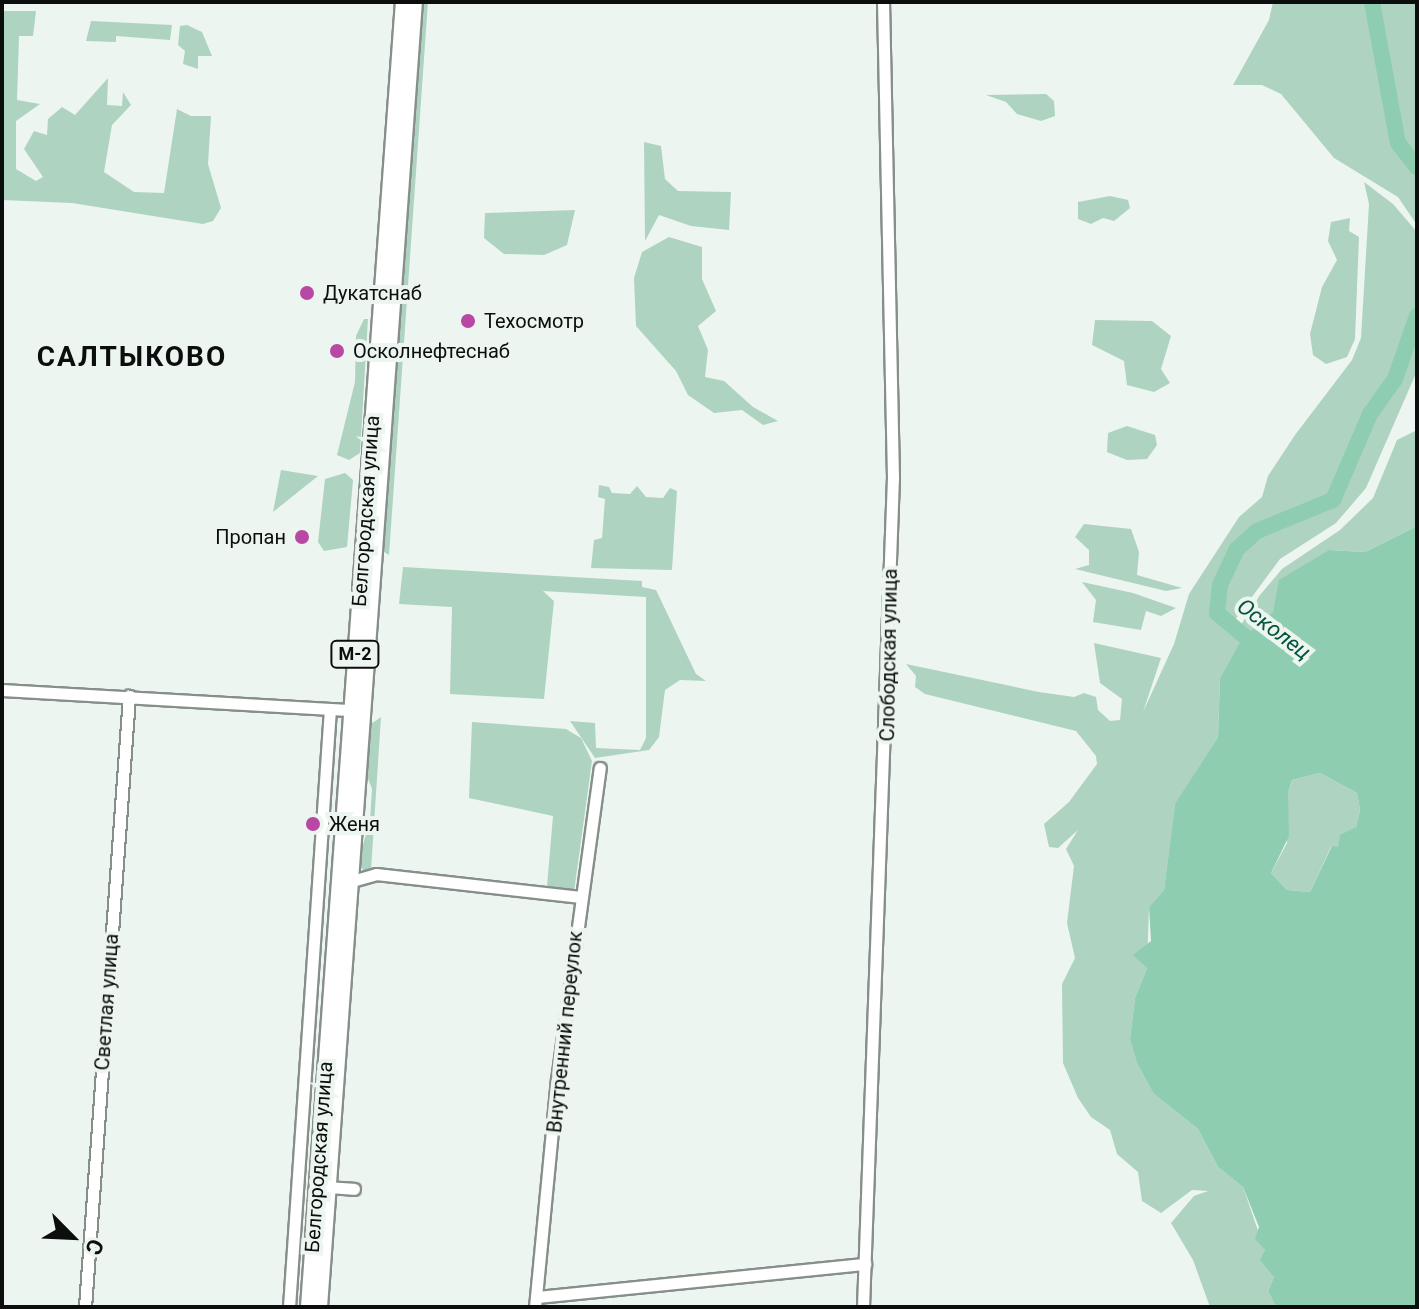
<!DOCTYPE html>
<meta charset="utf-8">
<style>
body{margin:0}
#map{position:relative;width:1419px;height:1309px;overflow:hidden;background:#edf5f0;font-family:Roboto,sans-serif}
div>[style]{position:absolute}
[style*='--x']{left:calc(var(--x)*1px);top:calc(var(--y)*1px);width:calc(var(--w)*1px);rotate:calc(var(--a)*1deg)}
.green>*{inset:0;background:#afd3c1}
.water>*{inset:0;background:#8fcdb0}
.river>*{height:16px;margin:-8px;padding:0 8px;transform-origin:8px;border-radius:8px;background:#8fcdb0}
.roads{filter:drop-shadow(2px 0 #878f8b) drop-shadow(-2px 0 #878f8b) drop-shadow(0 2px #878f8b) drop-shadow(0 -2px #878f8b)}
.minor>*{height:11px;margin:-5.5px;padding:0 5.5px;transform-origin:5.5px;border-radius:5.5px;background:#fff}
.major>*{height:14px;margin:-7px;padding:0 7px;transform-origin:7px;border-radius:7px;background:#fff}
.dots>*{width:22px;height:22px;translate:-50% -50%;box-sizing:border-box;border:4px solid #edf5f0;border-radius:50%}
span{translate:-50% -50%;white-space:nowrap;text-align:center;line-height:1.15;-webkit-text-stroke:8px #edf5f0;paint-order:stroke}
.shield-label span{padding:2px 6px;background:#edf5f0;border:2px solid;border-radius:6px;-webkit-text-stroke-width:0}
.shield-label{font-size:18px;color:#0b0e0c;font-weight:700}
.poi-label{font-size:20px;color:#0b0e0c}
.left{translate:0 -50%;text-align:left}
.right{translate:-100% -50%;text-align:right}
.street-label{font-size:20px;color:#0b0e0c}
.water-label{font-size:22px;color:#00553a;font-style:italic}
.district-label{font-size:28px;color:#0b0e0c;font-weight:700;letter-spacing:2px}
.frame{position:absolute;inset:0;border:4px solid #0b0e0c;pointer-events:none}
.north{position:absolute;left:32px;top:1197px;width:80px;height:80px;-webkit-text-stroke:6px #edf5f0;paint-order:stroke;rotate:114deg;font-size:22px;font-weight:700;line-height:32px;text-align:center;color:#0b0e0c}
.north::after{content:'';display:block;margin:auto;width:28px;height:36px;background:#0b0e0c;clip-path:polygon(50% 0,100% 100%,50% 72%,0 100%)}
</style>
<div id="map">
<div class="green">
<i style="clip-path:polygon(417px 2px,428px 2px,389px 555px,381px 550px)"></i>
<i style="clip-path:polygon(1273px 2px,1369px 2px,1394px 144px,1417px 174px,1417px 225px,1398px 197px,1334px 158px,1281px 94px,1262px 85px,1233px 85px,1269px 20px)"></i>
<i style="clip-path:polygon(1376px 2px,1417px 2px,1417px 160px,1401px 140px)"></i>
<i style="clip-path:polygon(2px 11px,36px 11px,33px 36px,19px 36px,17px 100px,40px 104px,16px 121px,16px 169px,36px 181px,43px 177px,24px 149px,34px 131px,47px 135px,48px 119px,62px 107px,75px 115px,108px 78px,107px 105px,122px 106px,123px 92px,131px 105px,112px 125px,104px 172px,134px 192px,164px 193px,177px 109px,191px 116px,211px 116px,208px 164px,221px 208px,213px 221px,203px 224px,72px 203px,2px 200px)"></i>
<i style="clip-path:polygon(91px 21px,172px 25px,170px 40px,116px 36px,116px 42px,86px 41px)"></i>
<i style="clip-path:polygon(187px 25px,202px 32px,212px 56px,198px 56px,198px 69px,183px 64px,185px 51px,178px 45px,180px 26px)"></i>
<i style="clip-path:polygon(1046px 94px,1054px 101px,1055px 116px,1041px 121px,1017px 114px,1006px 102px,986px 95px)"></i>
<i style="clip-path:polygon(644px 142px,661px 146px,665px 179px,678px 191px,731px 192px,729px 230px,691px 226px,659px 215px,645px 241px)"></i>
<i style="clip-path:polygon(1364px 182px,1393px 204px,1417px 232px,1417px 310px,1393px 378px,1368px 413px,1333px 500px,1256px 530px,1237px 548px,1219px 584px,1216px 614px,1243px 638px,1220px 678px,1218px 737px,1175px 805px,1164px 890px,1149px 907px,1147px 968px,1135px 998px,1130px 1038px,1154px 1094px,1198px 1129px,1218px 1167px,1243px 1187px,1274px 1277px,1268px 1291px,1276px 1307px,1210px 1307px,1193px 1260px,1171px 1223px,1194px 1196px,1208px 1191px,1192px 1190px,1161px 1213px,1142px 1201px,1138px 1172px,1117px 1154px,1110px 1130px,1091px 1117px,1078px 1098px,1063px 1063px,1062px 984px,1075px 958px,1067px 923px,1074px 866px,1066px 849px,1078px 830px,1058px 848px,1049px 847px,1044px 824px,1069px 802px,1097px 764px,1096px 756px,1076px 731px,925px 694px,915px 687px,916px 676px,906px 664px,1039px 692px,1074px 697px,1084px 693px,1096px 697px,1098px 710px,1110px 721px,1120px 720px,1122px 699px,1100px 683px,1094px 643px,1161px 658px,1143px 712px,1174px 644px,1189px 594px,1239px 517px,1262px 497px,1268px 476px,1295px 435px,1352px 360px,1361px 338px,1369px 204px)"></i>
<i style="clip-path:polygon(1110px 196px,1128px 200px,1130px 208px,1114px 221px,1103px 218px,1091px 224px,1078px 219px,1078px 202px)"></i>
<i style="clip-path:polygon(575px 210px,567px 245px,544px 255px,504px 254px,484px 238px,485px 213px)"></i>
<i style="clip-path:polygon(1350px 218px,1349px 231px,1359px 237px,1355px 339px,1347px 357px,1326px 364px,1313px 355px,1310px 334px,1322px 287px,1337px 260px,1328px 241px,1331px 222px)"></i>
<i style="clip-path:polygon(669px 237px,702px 247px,702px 279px,716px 311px,698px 326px,708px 350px,705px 377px,724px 381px,753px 407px,778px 421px,763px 425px,742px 410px,714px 413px,688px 395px,676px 371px,636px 326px,634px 278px,642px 252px)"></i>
<i style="clip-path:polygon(364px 319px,368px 319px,360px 453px,349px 460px,337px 455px,355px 382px,356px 336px)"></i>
<i style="clip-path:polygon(1095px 320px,1152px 321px,1171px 336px,1161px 369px,1170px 383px,1154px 392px,1127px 385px,1124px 361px,1092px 345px)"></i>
<i style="clip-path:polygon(1417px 323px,1417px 371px,1366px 488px,1336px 523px,1280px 559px,1232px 624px,1218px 613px,1222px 585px,1240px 550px,1288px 519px,1336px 503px,1373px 416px,1399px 380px)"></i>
<i style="clip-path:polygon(1127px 426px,1155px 435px,1157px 445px,1147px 459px,1127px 460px,1107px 452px,1108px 433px)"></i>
<i style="clip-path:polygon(1417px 430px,1417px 526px,1365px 552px,1329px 550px,1280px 588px,1273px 612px,1244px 636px,1237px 631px,1260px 595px,1282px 569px,1340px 530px,1373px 498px,1397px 440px)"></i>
<i style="clip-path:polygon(281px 470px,318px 476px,273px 512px)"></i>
<i style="clip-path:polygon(345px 473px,353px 480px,347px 547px,324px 551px,318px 542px,325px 479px)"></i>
<i style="clip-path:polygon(599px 485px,609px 487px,612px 493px,630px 494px,637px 486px,646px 497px,663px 498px,670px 488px,677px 491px,672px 570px,591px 568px,594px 540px,602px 538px,605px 499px,598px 497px)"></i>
<i style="clip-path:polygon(1084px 524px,1131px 529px,1139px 552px,1137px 575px,1182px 588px,1166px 591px,1075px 569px,1089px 565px,1089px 550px,1075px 537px)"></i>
<i style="clip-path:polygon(403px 567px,642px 581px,642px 587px,656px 590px,696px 674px,706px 681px,680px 680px,665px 690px,659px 737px,649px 750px,595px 758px,570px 721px,595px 723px,596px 748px,640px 750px,646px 738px,646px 597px,543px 591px,554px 601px,544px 699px,450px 694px,452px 607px,399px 604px)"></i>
<i style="clip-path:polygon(1082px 582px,1133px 593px,1176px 608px,1161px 616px,1146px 611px,1141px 630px,1093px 622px,1096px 600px)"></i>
<i style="clip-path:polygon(381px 717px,371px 870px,365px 871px,357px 865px,370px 821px,372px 789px,364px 768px,368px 726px)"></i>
<i style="clip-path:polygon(472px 722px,566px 729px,581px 738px,592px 761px,574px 892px,547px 886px,553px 816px,469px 798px)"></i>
<i style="clip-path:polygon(1320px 773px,1357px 793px,1360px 810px,1356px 827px,1338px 847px,1331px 847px,1310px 892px,1287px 890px,1271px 873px,1287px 843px,1288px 793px,1292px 780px)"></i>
</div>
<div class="water">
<i style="clip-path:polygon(evenodd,1417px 526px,1417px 1307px,1276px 1307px,1268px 1291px,1274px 1277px,1260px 1260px,1265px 1250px,1255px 1239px,1259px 1227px,1243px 1187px,1218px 1167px,1198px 1129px,1154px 1094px,1137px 1062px,1130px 1038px,1135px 998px,1147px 968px,1133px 955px,1151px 941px,1149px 907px,1164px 890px,1175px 804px,1218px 737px,1220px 678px,1243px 637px,1273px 612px,1279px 580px,1329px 550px,1365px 552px,1417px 526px,1320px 773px,1357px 793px,1360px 810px,1356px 827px,1340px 835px,1338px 847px,1332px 846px,1310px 892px,1287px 890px,1271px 873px,1289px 836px,1288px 793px,1292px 780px,1320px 773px)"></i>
</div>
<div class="river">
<i style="--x:1372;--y:2;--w:143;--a:79.6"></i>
<i style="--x:1398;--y:143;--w:31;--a:52"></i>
<i style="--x:1261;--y:650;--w:57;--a:-139.9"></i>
<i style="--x:1217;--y:613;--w:28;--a:-84"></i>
<i style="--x:1220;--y:585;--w:40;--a:-65"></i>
<i style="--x:1237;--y:549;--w:27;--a:-42"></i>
<i style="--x:1257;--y:531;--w:82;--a:-22.2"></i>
<i style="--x:1333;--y:500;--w:94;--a:-66.7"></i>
<i style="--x:1370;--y:414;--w:43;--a:-54.5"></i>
<i style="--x:1395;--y:379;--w:67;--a:-70.8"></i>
</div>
<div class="roads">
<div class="minor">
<i style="--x:2;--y:690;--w:350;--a:3.3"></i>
<i style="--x:352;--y:881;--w:25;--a:-16"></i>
<i style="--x:376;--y:874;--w:206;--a:6.4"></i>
<i style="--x:328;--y:1187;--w:26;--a:4"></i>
<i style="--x:538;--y:1297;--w:329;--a:-5.8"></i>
<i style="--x:85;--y:1307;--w:613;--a:-85.88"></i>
<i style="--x:289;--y:1307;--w:599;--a:-86.08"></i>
<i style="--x:535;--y:1307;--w:228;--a:-84.5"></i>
<i style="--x:557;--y:1080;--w:315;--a:-82.2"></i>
<i style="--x:863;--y:1307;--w:830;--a:-87.93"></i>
<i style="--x:893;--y:478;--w:476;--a:-91.2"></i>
</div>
<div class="major">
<i style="--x:308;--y:1307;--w:1308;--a:-85.84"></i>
<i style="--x:320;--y:1307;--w:1308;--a:-85.84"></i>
</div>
</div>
<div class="dots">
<i style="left:307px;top:293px;background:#b848a4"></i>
<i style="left:468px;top:321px;background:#b848a4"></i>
<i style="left:337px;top:351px;background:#b848a4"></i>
<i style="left:302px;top:537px;background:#b848a4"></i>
<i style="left:313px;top:824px;background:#b848a4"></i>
</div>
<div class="shield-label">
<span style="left:355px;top:654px">М-2</span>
</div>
<div class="poi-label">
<span class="left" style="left:323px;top:293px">Дукатснаб</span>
<span class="left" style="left:484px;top:321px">Техосмотр</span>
<span class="left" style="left:353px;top:351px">Осколнефтеснаб</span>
<span class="right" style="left:286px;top:537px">Пропан</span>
<span class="left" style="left:329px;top:824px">Женя</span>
</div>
<div class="street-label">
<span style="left:366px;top:511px;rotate:-86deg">Белгородская улица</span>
<span style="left:889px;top:655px;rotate:-89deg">Слободская улица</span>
<span style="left:107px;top:1002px;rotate:-86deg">Светлая улица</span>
<span style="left:565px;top:1032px;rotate:-84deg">Внутренний переулок</span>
<span style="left:319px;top:1157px;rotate:-86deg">Белгородская улица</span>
</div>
<div class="water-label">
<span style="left:1274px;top:629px;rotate:37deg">Осколец</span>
</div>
<div class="district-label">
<span style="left:132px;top:357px">САЛТЫКОВО</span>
</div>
<div class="frame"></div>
<div class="north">С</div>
</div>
